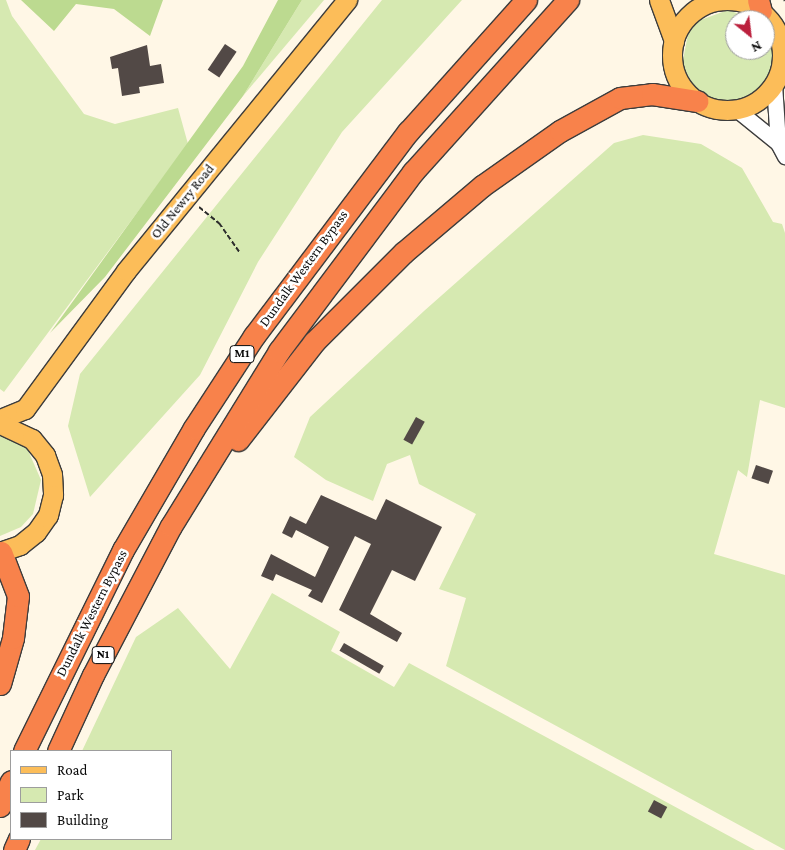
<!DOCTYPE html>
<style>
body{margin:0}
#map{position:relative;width:785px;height:850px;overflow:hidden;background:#fff7e6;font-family:"Crimson Pro",serif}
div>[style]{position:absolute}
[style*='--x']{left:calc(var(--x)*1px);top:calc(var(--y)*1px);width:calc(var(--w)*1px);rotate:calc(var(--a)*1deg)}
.green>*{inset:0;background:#d6e9b1}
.forest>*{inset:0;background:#bcda90}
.building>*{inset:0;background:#524946;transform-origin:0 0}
.path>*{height:2px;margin-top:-1px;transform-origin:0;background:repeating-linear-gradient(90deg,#2c2c2c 0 5px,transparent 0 7.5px)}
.roads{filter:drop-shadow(1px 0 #3d3d3d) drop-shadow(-1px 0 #3d3d3d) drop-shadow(0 1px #3d3d3d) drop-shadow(0 -1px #3d3d3d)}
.minor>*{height:15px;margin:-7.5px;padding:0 7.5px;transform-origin:7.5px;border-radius:7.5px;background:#fff}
.major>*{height:19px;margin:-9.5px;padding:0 9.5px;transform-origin:9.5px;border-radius:9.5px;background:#fcbd59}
.major>.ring{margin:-9.5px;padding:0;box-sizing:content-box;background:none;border:19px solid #fcbd59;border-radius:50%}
.highway>*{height:21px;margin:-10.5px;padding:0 10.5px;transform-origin:10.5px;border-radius:10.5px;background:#f8824b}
span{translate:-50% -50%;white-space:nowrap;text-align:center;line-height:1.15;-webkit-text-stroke:5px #fff;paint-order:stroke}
.shield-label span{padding:1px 4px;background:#fff;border:1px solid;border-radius:4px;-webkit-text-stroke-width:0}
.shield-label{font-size:12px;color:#0a0a0a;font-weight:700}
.street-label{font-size:14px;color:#0a0a0a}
.legend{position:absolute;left:10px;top:750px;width:162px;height:90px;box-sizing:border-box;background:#fff;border:1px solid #9d9d9d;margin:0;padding:6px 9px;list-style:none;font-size:15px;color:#0a0a0a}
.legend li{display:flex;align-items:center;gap:10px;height:25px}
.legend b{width:25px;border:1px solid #9d9d9d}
.north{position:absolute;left:725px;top:10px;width:50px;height:50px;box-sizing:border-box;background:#fff;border:1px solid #9d9d9d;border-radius:50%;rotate:151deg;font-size:14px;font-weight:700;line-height:20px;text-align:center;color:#0a0a0a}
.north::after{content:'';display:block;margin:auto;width:18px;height:22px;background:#bb203d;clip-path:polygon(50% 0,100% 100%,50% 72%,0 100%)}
</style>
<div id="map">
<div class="green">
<i style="clip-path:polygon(0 0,6px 0,12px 16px,84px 114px,115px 124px,178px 108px,188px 144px,4px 392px,0 389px)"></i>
<i style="clip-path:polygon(302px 0,324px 0,243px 96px)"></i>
<i style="clip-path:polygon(382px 0,462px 0,342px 132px,258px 262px,200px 375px,90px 497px,68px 426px,80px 374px)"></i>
<i style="clip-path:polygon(728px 10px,756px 20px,735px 20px,735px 50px,765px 50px,765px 30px,774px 48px,768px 80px,758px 92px,728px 103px,698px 93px,682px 65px,688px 34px,698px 21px)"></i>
<i style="clip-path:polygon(643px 135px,701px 144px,742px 168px,773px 222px,782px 224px,785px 233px,785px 408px,760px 400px,747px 477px,738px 470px,714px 554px,785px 575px,785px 850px,446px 666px,466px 598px,439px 589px,476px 514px,419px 484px,410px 455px,387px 464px,373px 501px,326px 480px,294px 457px,310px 417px,424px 311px,614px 143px)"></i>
<i style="clip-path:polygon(0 433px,27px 448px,41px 480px,33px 514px,21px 527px,0 536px)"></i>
<i style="clip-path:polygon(272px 593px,340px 632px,331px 651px,394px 687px,409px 663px,755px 850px,35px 850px,41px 839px,171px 839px,171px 751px,82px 751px,136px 637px,178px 608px,230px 669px)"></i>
</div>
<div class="forest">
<i style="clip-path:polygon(21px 0,163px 0,150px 36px,114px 9px,76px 4px,54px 31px)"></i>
<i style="clip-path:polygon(278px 0,302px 0,243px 96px,105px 277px,50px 333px,243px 66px)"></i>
</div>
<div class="building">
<i style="left:225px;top:44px;width:14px;height:31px;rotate:34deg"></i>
<i style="clip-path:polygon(147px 45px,150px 66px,161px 64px,164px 83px,139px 87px,140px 93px,122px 96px,118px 68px,112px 69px,110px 57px)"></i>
<i style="left:416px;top:417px;width:10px;height:26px;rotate:29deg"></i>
<i style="left:756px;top:465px;width:18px;height:14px;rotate:19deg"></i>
<i style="clip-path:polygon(321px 495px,376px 520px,386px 499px,442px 527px,415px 581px,392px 570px,370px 614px,402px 633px,397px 642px,339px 610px,371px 544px,355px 536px,322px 603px,308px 596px,312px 590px,276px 574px,273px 581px,261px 576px,271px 554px,315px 577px,329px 547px,296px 530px,292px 538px,282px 533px,290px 516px,306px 524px)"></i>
<i style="left:344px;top:643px;width:46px;height:9px;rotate:30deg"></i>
<i style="left:654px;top:800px;width:15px;height:13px;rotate:28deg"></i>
</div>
<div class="path">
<i style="--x:784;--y:0;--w:1;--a:45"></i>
<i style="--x:199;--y:207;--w:26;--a:39"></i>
<i style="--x:219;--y:223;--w:35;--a:55"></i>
</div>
<div class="roads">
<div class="minor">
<i style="--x:782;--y:47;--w:3;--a:-18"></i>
<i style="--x:774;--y:84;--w:59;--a:86.1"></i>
<i style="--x:778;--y:143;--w:15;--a:62"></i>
<i style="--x:736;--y:109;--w:54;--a:39"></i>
</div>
<div class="major">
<i style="--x:659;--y:0;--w:44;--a:69.9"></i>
<i class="ring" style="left:672px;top:0;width:91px;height:91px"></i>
<i style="--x:0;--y:419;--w:27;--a:-22"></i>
<i style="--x:25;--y:409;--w:171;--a:-53.8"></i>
<i style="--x:126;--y:271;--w:350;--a:-50.8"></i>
<i style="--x:0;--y:424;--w:35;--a:25"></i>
<i style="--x:32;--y:439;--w:21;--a:51"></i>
<i style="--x:45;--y:455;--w:20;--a:70"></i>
<i style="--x:52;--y:474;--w:21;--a:87"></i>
<i style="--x:53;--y:495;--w:21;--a:104"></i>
<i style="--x:48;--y:515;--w:21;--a:125"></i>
<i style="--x:36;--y:532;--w:21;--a:141"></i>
<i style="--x:20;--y:545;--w:21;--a:161"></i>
</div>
<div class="highway">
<i style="--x:758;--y:0;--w:11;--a:75"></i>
<i style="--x:238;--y:440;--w:124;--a:-52.2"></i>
<i style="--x:314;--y:342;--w:126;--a:-45"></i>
<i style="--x:403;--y:253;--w:104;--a:-40.3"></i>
<i style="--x:482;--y:186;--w:95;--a:-35.2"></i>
<i style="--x:560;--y:131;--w:68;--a:-28.8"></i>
<i style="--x:620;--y:98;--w:32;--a:-7"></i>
<i style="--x:652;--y:94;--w:46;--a:8.8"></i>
<i style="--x:0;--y:684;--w:48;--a:-74.2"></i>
<i style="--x:13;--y:638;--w:42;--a:-83.2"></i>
<i style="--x:18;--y:596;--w:47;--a:-111.1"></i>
<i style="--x:24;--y:751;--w:224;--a:-63.8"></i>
<i style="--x:123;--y:550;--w:141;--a:-59.8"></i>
<i style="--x:194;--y:428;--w:110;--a:-56.9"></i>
<i style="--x:254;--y:336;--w:256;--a:-53"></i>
<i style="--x:408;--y:132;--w:177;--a:-48.2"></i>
<i style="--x:58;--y:751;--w:84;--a:-65.3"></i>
<i style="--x:93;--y:675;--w:168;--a:-62.4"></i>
<i style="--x:171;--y:526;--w:206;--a:-58.3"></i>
<i style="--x:279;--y:351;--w:224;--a:-53.2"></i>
<i style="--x:413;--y:172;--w:232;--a:-48"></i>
<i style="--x:0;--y:806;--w:27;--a:-66"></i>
<i style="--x:14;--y:850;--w:12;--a:-66"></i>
</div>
</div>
<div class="shield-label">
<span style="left:242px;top:354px">M1</span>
<span style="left:103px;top:655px">N1</span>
</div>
<div class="street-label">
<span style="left:182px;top:201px;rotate:-51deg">Old Newry Road</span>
<span style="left:303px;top:268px;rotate:-54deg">Dundalk Western Bypass</span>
<span style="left:91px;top:613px;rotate:-63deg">Dundalk Western Bypass</span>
</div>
<ul class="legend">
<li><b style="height:6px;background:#fcbd59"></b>Road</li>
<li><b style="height:14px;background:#d6e9b1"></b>Park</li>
<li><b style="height:14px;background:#524946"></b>Building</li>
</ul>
<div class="north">N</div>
</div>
